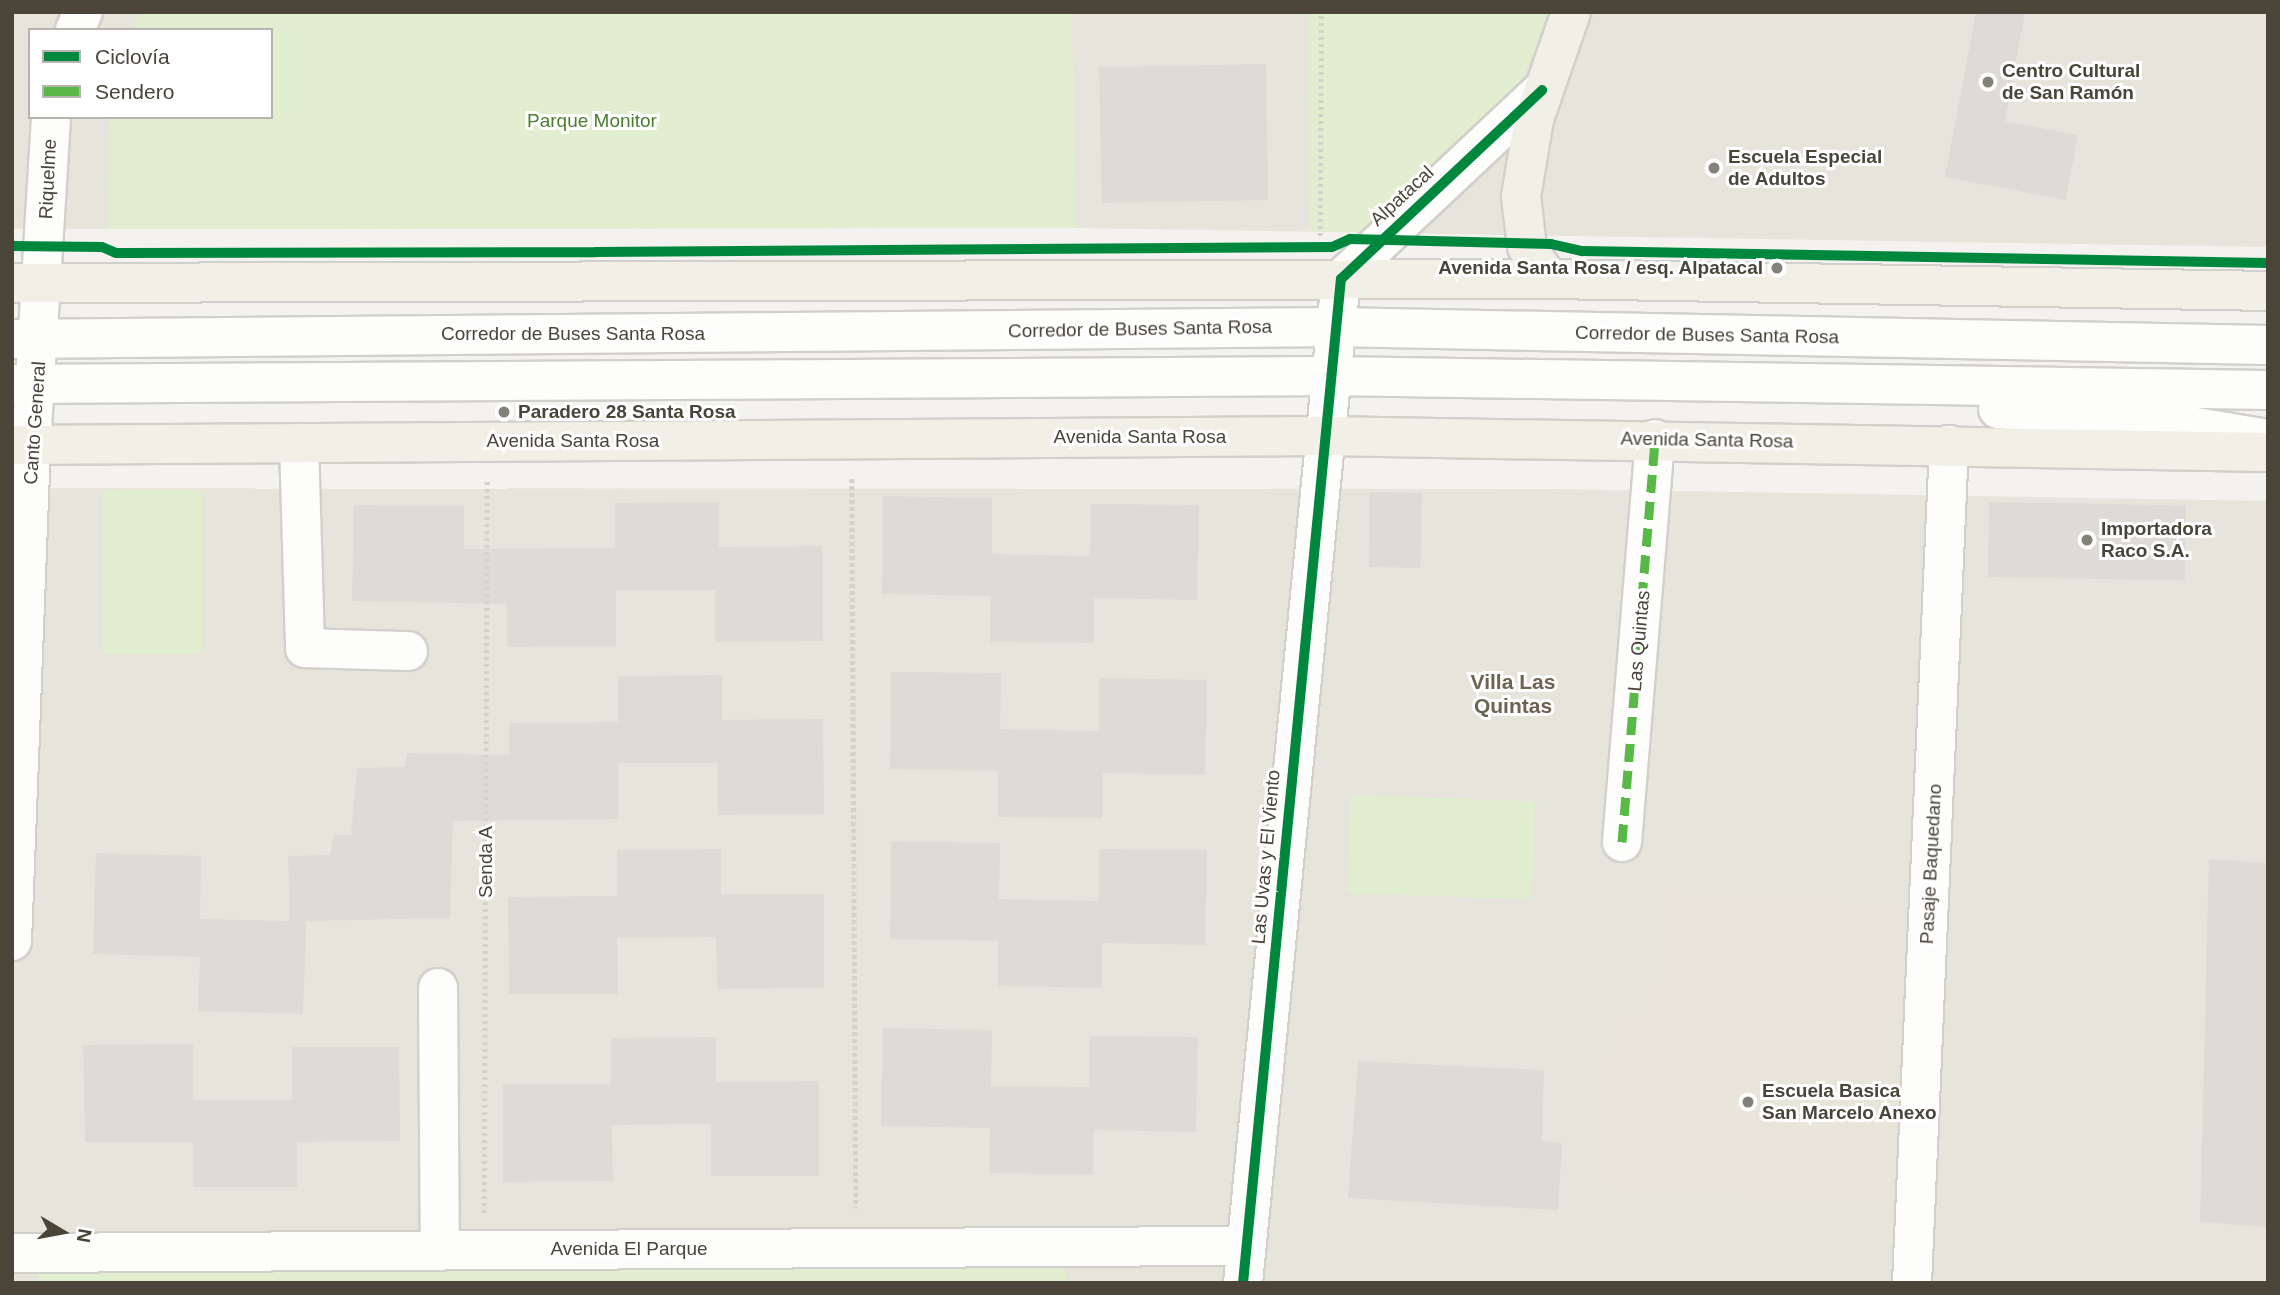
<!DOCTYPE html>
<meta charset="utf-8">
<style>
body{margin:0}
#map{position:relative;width:2280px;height:1295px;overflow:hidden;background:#f4f2ee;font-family:Helvetica,sans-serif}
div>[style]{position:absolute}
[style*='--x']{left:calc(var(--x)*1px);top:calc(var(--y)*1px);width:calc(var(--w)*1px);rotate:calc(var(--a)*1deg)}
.residential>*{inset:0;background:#e7e4dc}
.education>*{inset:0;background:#eae5da}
.green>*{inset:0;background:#e1eecf;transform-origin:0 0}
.building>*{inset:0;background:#dedbd6;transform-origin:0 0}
.path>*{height:4.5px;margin-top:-2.25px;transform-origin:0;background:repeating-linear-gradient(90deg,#d3d2cc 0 3.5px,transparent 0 7px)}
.roads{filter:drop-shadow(2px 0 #d2d0cb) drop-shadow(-2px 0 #d2d0cb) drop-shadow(0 2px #d2d0cb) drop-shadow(0 -2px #d2d0cb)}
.minor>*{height:38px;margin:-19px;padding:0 19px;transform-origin:19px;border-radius:19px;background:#fdfdfc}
.major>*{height:38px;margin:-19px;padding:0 19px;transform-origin:19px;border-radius:19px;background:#f2efe6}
.quiet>*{height:9px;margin-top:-4.5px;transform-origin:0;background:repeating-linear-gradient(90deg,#58b947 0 18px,transparent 0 27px)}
.cycleway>*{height:10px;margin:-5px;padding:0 5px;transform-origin:5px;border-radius:5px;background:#00873e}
.dots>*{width:19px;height:19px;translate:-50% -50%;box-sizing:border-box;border:4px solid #fff;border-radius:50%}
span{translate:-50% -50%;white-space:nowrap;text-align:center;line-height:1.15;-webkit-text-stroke:6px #fff;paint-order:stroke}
.poi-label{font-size:19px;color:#4b4439;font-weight:700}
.left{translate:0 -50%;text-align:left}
.right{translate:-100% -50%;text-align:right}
.park-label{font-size:19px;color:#4a7f2a}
.street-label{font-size:19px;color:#4b4439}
.neighbourhood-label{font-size:21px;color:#6e6250;font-weight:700}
.frame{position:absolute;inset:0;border:14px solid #4b4439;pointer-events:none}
.legend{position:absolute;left:28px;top:28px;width:245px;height:91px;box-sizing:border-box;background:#fff;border:2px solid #b7b4b0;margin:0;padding:9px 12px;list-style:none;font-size:21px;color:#4b4439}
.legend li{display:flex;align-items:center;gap:14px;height:35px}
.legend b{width:35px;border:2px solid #b7b4b0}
.north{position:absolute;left:28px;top:1197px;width:70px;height:70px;-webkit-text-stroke:5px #fff;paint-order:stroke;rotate:100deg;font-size:19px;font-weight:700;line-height:28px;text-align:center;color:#4b4439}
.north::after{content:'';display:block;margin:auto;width:24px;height:32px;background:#4b4439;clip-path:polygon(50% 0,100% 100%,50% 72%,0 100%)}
</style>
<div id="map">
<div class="residential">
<i style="clip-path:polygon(evenodd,12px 12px,2268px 12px,2268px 247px,1076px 228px,12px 229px,12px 12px,30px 30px,271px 30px,271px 117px,30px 117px,30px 30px)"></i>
<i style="clip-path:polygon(12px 488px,1552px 489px,2268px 501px,2268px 1283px,12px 1283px)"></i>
</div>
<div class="education">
<i style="clip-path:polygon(1663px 890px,1903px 903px,1890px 1205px,1591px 1187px,1612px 1014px,1651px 1016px)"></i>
</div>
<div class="green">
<i style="clip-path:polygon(140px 12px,1072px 12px,1076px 228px,108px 229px,109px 117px,271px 117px,271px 30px,132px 30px)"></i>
<i style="clip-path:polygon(1308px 12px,1554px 12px,1517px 86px,1365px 232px,1309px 231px)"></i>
<i style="left:103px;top:490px;width:98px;height:164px"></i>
<i style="left:1351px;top:795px;width:184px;height:98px;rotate:2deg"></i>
<i style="clip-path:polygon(1065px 1260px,1065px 1283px,38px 1283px,38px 1266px)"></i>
</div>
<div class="building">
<i style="clip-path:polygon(1976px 12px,2025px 12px,2005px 121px,2078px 135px,2066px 200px,1945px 177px)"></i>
<i style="left:1266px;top:64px;width:136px;height:167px;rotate:89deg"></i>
<i style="left:1370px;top:492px;width:52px;height:75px;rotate:1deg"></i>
<i style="clip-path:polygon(883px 496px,992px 498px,992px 554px,1090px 556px,1091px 504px,1199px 505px,1197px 600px,1094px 598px,1094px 643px,990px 642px,991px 596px,882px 594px)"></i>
<i style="clip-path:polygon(719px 502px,719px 547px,822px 546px,823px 641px,715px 642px,715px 590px,616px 590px,616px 646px,507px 647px,507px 604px,352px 601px,354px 505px,464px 506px,464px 549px,615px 548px,615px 503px)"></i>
<i style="left:1989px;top:502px;width:197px;height:75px;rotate:1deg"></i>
<i style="clip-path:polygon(891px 672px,1001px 673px,1000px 729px,1099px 731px,1099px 678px,1207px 680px,1205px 775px,1103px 773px,1102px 818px,998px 817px,998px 771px,890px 769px)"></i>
<i style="clip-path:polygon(722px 675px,722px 720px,823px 719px,824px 814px,718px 815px,717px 763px,618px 763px,619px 819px,453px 821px,450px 918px,300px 921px,306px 922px,303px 1014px,198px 1011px,200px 957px,93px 954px,96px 853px,201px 856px,200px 919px,290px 921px,288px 856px,330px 855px,333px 835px,351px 835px,357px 768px,405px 767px,407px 753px,509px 755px,509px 723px,618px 722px,618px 676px)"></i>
<i style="clip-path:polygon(891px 841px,1000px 843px,999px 899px,1099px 901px,1099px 849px,1207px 850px,1205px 945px,1102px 943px,1102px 988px,998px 986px,998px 941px,890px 939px)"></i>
<i style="clip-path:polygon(721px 849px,721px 894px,824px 894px,824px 988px,717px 989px,716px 937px,617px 938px,618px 994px,509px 994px,508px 897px,617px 896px,617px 850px)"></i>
<i style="clip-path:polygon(2209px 859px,2268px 863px,2268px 1227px,2200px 1222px)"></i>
<i style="clip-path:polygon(883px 1028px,992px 1030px,991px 1086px,1089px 1087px,1090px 1036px,1198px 1037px,1196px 1132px,1094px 1130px,1093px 1175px,989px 1173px,990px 1128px,881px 1126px)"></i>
<i style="clip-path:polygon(716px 1037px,716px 1082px,819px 1081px,819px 1176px,711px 1176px,711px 1124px,612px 1125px,613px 1181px,503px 1182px,503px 1084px,611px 1084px,611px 1038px)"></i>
<i style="clip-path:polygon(193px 1044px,193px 1100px,292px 1100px,292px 1047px,399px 1047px,400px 1141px,297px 1142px,297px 1187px,193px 1187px,193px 1142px,85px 1142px,83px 1045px)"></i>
<i style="clip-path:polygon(1358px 1061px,1544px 1070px,1542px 1141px,1562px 1143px,1558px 1210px,1348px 1198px)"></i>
</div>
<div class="path">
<i style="--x:1320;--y:236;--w:224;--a:-89.7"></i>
<i style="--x:852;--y:479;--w:729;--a:89.69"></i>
<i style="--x:484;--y:1213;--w:733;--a:-89.77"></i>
</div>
<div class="roads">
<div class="minor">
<i style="--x:75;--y:30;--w:20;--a:-66"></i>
<i style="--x:12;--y:339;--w:1323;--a:-0.52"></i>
<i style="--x:1335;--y:327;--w:933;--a:1.11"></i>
<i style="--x:12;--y:384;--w:1319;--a:-0.35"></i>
<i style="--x:1331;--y:376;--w:937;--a:0.86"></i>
<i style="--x:1998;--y:409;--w:175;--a:4.6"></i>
<i style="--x:2172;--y:423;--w:97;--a:9.5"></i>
<i style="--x:299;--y:443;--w:205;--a:88.3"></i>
<i style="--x:305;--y:648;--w:103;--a:1.7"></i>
<i style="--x:1622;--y:842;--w:404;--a:-85.3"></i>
<i style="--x:12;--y:941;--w:496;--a:-87.8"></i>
<i style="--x:31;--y:445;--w:329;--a:-86.5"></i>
<i style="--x:438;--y:988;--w:262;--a:89.6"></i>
<i style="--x:12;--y:1253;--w:1234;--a:-0.33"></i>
<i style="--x:1243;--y:1283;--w:1009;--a:-84.43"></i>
<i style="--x:1341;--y:279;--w:276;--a:-43.2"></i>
<i style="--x:1912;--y:1283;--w:839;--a:-87.47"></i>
</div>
<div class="major">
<i style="--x:1548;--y:279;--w:38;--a:-123"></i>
<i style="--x:1527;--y:247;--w:51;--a:-96.7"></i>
<i style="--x:1521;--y:196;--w:78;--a:-80.4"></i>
<i style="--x:1534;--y:119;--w:113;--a:-70.9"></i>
<i style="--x:12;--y:283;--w:1536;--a:-0.15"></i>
<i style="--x:1548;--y:279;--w:720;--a:0.95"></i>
<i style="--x:12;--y:445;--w:1312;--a:-0.39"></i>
<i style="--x:1324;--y:436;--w:944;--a:0.97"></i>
</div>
</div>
<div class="quiet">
<i style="--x:1622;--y:842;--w:404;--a:-85.3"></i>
</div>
<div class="cycleway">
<i style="--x:12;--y:246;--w:90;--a:0.6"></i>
<i style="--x:102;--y:247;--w:15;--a:23"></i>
<i style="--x:116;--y:253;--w:480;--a:-0.1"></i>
<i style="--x:596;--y:252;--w:736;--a:-0.39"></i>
<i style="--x:1332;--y:247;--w:20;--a:-24"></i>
<i style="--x:1350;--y:239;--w:201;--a:1.4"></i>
<i style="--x:1551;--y:244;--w:32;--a:13"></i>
<i style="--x:1582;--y:251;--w:686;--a:1"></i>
<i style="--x:1243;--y:1283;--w:1009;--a:-84.43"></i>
<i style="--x:1341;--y:279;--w:276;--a:-43.2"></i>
</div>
<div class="dots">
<i style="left:1988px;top:82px;background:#868178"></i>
<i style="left:1714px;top:168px;background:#868178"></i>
<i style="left:1777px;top:268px;background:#868178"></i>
<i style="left:504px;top:412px;background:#868178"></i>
<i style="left:2087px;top:540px;background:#868178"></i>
<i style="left:1748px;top:1102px;background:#868178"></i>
</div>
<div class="poi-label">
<span class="left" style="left:2002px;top:82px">Centro Cultural<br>de San Ramón</span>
<span class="left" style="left:1728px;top:168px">Escuela Especial<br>de Adultos</span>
<span class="right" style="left:1763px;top:268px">Avenida Santa Rosa / esq. Alpatacal</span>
<span class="left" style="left:518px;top:412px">Paradero 28 Santa Rosa</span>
<span class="left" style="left:2101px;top:540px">Importadora<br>Raco S.A.</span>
<span class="left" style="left:1762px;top:1102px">Escuela Basica<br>San Marcelo Anexo</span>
</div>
<div class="park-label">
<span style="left:592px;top:121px">Parque Monitor</span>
</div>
<div class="street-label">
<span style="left:48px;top:179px;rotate:-87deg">Riquelme</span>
<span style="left:1402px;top:196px;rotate:-43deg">Alpatacal</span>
<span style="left:1140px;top:329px;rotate:-1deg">Corredor de Buses Santa Rosa</span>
<span style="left:573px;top:334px">Corredor de Buses Santa Rosa</span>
<span style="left:1707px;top:335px;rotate:1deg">Corredor de Buses Santa Rosa</span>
<span style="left:35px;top:423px;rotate:-86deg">Canto General</span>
<span style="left:1140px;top:437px">Avenida Santa Rosa</span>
<span style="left:1707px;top:440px;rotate:1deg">Avenida Santa Rosa</span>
<span style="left:573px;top:441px">Avenida Santa Rosa</span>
<span style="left:1639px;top:641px;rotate:-85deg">Las Quintas</span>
<span style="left:1266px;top:857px;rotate:-85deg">Las Uvas y El Viento</span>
<span style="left:486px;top:862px;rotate:-90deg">Senda A</span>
<span style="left:1931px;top:864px;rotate:-87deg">Pasaje Baquedano</span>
<span style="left:629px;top:1249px">Avenida El Parque</span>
</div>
<div class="neighbourhood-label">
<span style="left:1513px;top:694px">Villa Las<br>Quintas</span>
</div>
<div class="frame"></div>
<ul class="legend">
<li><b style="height:9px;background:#00873e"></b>Ciclovía</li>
<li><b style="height:9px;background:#58b947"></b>Sendero</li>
</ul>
<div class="north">N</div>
</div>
